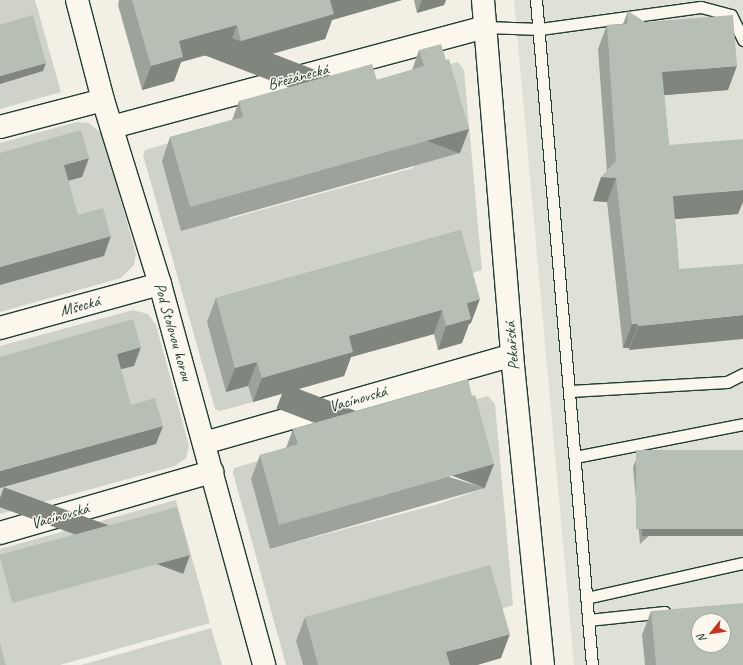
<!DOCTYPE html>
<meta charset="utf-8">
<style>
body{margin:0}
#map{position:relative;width:743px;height:665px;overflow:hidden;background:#f2f0e5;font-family:Caveat,sans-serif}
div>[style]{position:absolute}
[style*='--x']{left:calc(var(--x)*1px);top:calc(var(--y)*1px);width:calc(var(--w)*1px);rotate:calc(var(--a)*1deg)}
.built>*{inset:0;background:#e0e1d6}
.green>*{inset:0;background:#cfd2c8}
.roads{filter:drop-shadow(1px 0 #1f3d34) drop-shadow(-1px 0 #1f3d34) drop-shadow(0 1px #1f3d34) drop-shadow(0 -1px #1f3d34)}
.service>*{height:11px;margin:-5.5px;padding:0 5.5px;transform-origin:5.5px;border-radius:5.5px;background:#fbf7ec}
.minor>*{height:22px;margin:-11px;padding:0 11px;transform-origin:11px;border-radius:11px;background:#fbf7ec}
.tertiary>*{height:22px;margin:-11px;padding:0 11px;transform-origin:11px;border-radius:11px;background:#fbf7ec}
.wall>*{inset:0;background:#9da39a}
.shaded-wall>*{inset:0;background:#80857d;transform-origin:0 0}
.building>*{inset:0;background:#b7beb3;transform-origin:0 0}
span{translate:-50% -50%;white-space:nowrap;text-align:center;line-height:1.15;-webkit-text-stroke:3px #fbf7ec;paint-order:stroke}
.street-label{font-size:16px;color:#1f3d34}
.north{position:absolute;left:691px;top:613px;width:40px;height:40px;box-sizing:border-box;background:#fbf7ec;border:1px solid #a3ada2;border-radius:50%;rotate:240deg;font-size:11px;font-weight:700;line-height:16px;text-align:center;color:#1f3d34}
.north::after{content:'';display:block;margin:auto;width:14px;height:18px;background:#c8321e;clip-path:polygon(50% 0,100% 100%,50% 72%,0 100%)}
</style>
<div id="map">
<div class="built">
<i style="clip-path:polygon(evenodd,514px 0,743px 0,743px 665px,574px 665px,514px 0,699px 621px,723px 621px,723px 645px,699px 645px,699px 621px)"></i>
</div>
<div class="green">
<i style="clip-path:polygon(0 0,35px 0,61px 92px,0 109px)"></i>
<i style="clip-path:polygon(458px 62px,464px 70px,482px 270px,459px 278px,227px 392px,248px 386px,253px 402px,220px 411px,215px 409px,143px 155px,145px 150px,230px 125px,229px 219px,337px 189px,413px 168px,432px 68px)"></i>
<i style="clip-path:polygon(77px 122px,89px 123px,102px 134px,136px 254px,134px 265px,121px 278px,0 312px,0 143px)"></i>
<i style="clip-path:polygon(133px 310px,148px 314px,156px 325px,189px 446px,186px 458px,175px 466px,0 514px,0 346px)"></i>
<i style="clip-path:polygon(488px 396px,495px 404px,513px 605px,489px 613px,296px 641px,303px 665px,286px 665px,233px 473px,234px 468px,284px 453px,270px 549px,435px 505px,485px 488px,459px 404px)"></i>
<i style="clip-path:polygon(176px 500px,210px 623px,60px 665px,0 665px,0 549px)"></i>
<i style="clip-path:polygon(211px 628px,222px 665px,81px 665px)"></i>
</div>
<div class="roads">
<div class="service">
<i style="--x:536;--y:0;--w:667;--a:85.19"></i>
<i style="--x:485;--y:27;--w:55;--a:2.1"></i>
<i style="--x:540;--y:29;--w:162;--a:-7.8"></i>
<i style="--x:701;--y:7;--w:31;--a:15"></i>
<i style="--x:731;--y:15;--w:28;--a:64"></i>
<i style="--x:570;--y:391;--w:157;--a:-3.3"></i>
<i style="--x:727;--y:382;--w:18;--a:-27"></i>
<i style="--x:575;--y:457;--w:171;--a:-11.1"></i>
<i style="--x:586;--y:598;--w:161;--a:-12.6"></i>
<i style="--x:588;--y:620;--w:77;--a:-5.9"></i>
</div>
<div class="minor">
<i style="--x:77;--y:0;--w:103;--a:75.4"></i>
<i style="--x:103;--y:100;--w:193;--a:72.8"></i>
<i style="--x:160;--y:284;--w:395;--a:74.7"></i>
<i style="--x:0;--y:127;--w:106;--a:-14.7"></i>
<i style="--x:112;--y:127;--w:386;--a:-15"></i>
<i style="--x:0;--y:328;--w:166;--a:-15.4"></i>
<i style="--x:204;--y:443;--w:320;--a:-15.9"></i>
<i style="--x:0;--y:533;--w:221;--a:-16.1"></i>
</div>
<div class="tertiary">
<i style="--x:483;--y:0;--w:356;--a:85.3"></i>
<i style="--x:512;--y:355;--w:312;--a:84.3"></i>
</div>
</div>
<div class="wall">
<i style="clip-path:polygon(119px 0,402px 0,332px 20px,325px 39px,232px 65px,228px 49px,181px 62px,174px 81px,142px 90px,118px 5px)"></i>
<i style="clip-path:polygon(414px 0,446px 0,444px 5px,417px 13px)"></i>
<i style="clip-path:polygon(628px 11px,728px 90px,664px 95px,669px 145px,738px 214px,675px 219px,679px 269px,629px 350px,629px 348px,623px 348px,607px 202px,593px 201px,607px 172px,598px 49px,607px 25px,623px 24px)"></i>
<i style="clip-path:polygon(419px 50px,446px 60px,469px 129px,460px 153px,181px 231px,162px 161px,170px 137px,232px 120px,239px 101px,377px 80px,412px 70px)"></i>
<i style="clip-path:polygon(461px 230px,471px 323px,469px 324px,462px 343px,438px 350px,434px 334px,351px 357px,344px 376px,253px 402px,248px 386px,226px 392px,207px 322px,216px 298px)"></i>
<i style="clip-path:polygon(293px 429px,485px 488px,270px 549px,251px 479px,260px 455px,286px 448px)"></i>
<i style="clip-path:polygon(743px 450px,640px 544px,633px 467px,636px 460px)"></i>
<i style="clip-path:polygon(651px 611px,743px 665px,645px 665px,642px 635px)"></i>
<i style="clip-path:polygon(305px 617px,501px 658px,477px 665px,303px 665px,296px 641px)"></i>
</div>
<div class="shaded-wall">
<i style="clip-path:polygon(329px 0,402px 0,332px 20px,325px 39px,232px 65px,241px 41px)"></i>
<i style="clip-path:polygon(422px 0,446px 0,444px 5px,417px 13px)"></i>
<i style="clip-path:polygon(237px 25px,228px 49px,181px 62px,174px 81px,142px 90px,151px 66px,179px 41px)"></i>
<i style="clip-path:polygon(46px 63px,43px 71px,0 84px,0 76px)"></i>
<i style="clip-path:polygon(737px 66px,728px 90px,654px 96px,662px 72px)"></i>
<i style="left:469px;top:129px;width:26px;height:290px;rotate:111deg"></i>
<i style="clip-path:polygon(89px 158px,82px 177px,57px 184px,64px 165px)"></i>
<i style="clip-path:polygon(601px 177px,616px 178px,607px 202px,593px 201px)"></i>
<i style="clip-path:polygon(743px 190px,743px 202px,738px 214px,664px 220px,673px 196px)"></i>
<i style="clip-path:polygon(111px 236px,104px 256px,0 285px,0 267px)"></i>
<i style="clip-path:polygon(480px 299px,471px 323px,469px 324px,462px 343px,438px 350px,446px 326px,467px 303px)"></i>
<i style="clip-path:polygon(442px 310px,434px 334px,351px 357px,344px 376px,253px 402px,262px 378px,349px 336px)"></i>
<i style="clip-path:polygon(743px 315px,743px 339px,629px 350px,638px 326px)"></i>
<i style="clip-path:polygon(632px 324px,638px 324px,629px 348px,623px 348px)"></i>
<i style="clip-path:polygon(141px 347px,134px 366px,110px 372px,117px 354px)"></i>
<i style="clip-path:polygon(257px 362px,248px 386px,226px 392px,235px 368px)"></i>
<i style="clip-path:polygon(163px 426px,156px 444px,0 488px,0 471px)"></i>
<i style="left:494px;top:464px;width:26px;height:223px;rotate:111deg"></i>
<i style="left:743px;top:529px;width:7px;height:101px;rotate:90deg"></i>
<i style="left:190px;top:555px;width:20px;height:198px;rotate:110deg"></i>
<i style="clip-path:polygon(510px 634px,501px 658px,477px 665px,441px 665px,446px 652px)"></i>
</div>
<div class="building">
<i style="clip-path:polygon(132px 0,330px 0,334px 14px,241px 41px,237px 25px,179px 41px,183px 57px,151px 66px)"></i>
<i style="clip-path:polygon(628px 11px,645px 22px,733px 15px,737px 66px,662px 72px,669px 145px,743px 139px,743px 190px,673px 196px,679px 269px,743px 264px,743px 315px,638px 326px,638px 324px,632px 324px,616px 178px,601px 177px,616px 161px,607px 25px,627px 24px)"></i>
<i style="clip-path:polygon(33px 15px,46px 63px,0 76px,0 25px)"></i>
<i style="clip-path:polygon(441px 44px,446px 60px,449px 59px,469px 129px,190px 207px,170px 137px,243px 117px,239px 101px,372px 64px,377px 80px,424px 66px,419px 50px)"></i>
<i style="clip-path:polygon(81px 130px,89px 158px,64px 165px,78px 215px,103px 208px,111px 236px,0 267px,0 153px)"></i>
<i style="clip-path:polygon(461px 230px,480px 299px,467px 303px,471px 319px,446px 326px,442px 310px,349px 336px,353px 352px,262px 378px,257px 362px,235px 368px,216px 298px)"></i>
<i style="clip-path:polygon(133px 319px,141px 347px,117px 354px,131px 405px,155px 398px,163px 426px,0 471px,0 357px)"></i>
<i style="clip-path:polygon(468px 379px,472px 396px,475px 395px,494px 464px,279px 525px,260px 455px,298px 444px,293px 429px)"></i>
<i style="left:743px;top:450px;width:79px;height:107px;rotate:90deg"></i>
<i style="left:177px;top:507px;width:50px;height:184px;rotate:75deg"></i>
<i style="clip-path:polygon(490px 565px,510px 634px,446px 652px,450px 665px,318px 665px,305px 617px)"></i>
<i style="clip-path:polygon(evenodd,743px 603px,743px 665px,656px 665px,651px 611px,743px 603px,699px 621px,723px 621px,723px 645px,699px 645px,699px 621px)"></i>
<i style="clip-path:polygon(0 642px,6px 665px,0 665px)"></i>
</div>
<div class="street-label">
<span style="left:298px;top:77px;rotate:-15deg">Břežánecká</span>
<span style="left:80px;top:306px;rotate:-15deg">Mšecká</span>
<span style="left:173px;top:332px;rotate:74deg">Pod Stolovou horou</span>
<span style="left:512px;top:346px;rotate:-95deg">Pekařská</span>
<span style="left:358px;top:399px;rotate:-16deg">Vacínovská</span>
<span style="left:60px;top:516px;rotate:-16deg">Vacínovská</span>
</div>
<div class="north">N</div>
</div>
